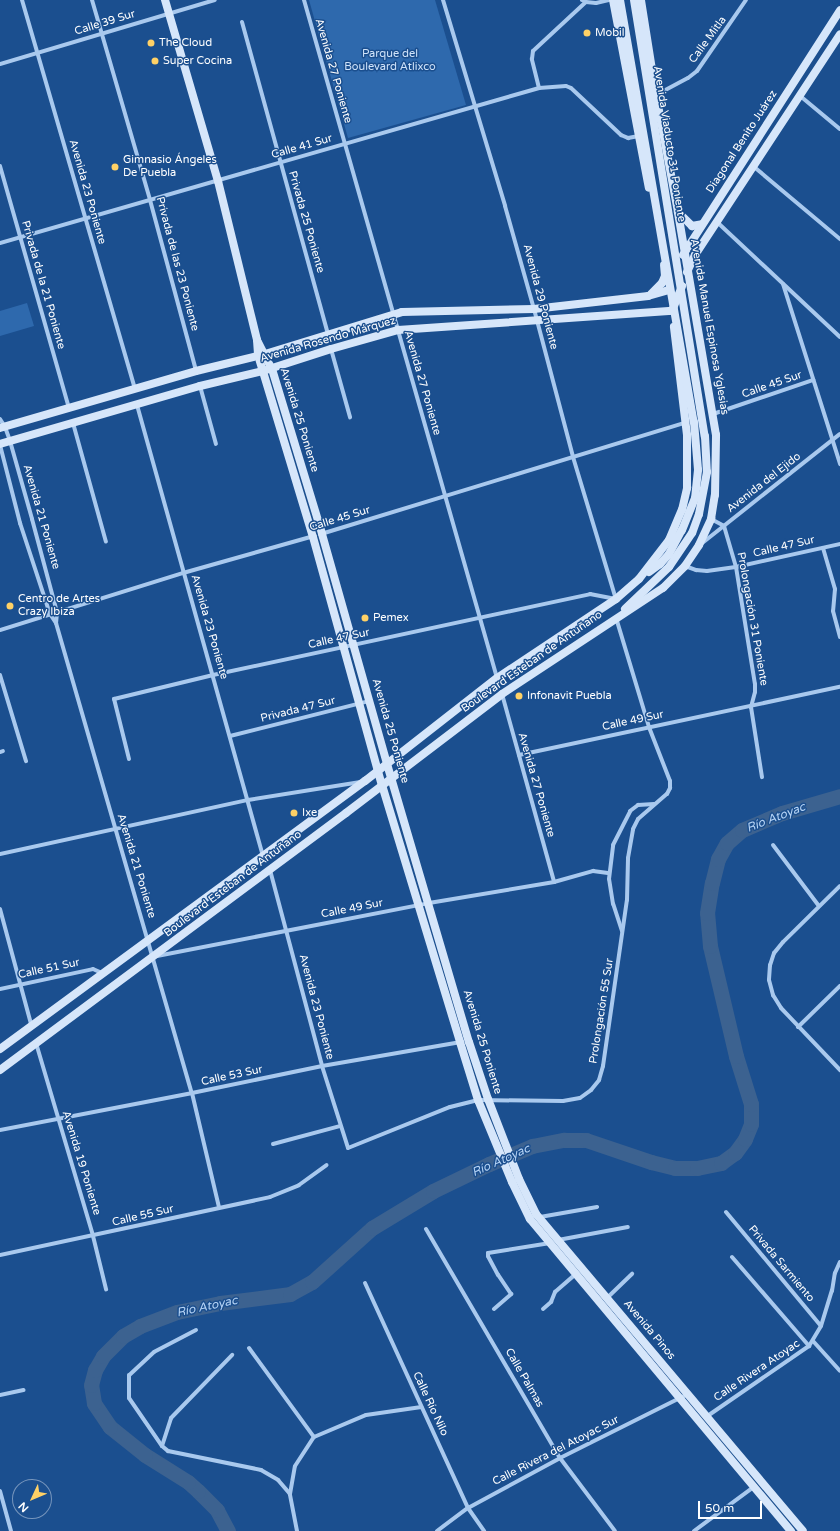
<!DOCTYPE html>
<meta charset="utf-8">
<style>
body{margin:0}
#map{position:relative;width:840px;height:1531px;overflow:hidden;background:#1b4f8f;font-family:"Varela Round",sans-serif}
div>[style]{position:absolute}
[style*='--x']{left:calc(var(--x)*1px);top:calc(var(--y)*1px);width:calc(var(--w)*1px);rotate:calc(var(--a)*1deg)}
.green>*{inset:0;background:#2e69ad}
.river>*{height:15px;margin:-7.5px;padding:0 7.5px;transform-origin:7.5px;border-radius:7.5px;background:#3c6290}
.street>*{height:4px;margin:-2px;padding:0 2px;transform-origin:2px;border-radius:2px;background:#a9c9ee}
.secondary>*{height:8px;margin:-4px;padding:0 4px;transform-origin:4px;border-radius:4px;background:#d6e6fa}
.secondary-bridge>*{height:8px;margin:-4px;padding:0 4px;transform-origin:4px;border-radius:4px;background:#d6e6fa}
.dots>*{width:11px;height:11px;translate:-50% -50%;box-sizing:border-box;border:2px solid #1b4f8f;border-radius:50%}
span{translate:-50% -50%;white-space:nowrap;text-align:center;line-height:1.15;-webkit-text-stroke:3px #1b4f8f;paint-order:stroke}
.street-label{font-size:11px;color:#fff}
.poi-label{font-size:11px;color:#fff}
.left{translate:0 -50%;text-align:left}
.park-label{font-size:11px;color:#cfe3fa}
.water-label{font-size:12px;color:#b5d3f5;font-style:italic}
.north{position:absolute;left:12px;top:1479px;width:40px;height:40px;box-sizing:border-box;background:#1b4f8f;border:1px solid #7695bc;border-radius:50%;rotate:226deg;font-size:11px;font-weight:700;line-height:16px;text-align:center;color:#fff}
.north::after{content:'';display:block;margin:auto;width:14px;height:18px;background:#ffd166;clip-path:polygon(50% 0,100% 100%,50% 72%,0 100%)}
.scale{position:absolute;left:698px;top:1501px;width:64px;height:18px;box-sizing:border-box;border:2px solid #fff;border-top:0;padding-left:5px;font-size:12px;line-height:14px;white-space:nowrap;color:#fff;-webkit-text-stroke:3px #1b4f8f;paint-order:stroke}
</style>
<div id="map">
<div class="green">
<i style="clip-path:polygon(309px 0,435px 0,466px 105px,348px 138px)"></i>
<i style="clip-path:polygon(27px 303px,34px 326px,0 336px,0 311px)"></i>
</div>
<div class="river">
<i style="--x:228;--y:1531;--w:24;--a:-118"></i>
<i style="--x:217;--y:1510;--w:27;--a:-135"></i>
<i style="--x:198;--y:1491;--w:13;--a:-138"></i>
<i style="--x:188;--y:1482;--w:51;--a:-147.9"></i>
<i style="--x:145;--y:1455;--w:45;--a:-141.3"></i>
<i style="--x:110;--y:1427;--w:29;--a:-124"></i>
<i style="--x:94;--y:1403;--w:18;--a:-99"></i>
<i style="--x:91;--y:1385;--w:16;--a:-75"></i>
<i style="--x:95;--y:1370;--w:16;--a:-60"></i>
<i style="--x:103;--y:1356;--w:28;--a:-45"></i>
<i style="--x:123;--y:1336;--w:20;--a:-30"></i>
<i style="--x:140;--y:1326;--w:40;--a:-21"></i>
<i style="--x:177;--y:1312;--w:44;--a:-11.8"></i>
<i style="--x:220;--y:1303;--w:71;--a:-7.3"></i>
<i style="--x:290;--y:1294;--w:25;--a:-29"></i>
<i style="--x:312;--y:1282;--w:81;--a:-42"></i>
<i style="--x:372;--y:1228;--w:71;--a:-31.2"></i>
<i style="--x:433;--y:1191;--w:62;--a:-25.7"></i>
<i style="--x:489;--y:1164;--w:47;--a:-22.7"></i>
<i style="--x:532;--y:1146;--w:33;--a:-11"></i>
<i style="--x:564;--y:1140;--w:22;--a:0"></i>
<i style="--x:586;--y:1140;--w:69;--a:18.7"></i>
<i style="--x:651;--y:1162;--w:25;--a:14"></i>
<i style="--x:675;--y:1168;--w:22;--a:0"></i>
<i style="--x:697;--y:1168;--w:25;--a:-12"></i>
<i style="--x:721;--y:1163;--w:17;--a:-36"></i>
<i style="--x:735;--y:1153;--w:17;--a:-54"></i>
<i style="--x:745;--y:1139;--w:16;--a:-68"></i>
<i style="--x:751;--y:1124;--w:20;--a:-90"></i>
<i style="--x:751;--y:1104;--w:50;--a:-107.4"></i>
<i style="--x:736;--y:1056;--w:113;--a:-103.3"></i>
<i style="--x:710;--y:946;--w:33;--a:-95"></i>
<i style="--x:707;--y:913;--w:30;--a:-81"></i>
<i style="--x:712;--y:883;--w:25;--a:-76"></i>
<i style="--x:718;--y:859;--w:18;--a:-61"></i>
<i style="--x:727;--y:843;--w:20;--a:-41"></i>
<i style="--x:742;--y:830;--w:43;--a:-23"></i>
<i style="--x:782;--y:813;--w:60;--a:-16.3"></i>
</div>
<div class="street">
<i style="--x:22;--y:0;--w:406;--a:73.8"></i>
<i style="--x:92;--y:0;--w:208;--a:73.8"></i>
<i style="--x:150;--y:200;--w:177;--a:74.9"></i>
<i style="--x:304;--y:0;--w:705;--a:74.11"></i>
<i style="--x:443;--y:0;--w:215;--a:73.2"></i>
<i style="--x:505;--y:206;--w:107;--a:74.3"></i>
<i style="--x:534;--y:309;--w:153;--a:75.2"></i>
<i style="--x:573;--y:457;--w:148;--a:73.2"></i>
<i style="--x:582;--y:0;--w:4;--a:27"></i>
<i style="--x:586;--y:2;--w:10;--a:6"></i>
<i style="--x:596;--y:3;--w:13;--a:-13"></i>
<i style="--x:242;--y:22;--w:324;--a:74.6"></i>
<i style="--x:0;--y:64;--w:224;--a:-16.6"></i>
<i style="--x:539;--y:88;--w:30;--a:-104"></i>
<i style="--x:532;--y:59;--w:8;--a:-83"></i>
<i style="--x:533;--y:51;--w:72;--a:-42.8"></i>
<i style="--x:656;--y:95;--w:36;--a:-28"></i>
<i style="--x:688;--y:78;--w:11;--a:-38"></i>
<i style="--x:697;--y:71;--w:86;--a:-55.4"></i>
<i style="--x:799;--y:95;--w:53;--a:39.7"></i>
<i style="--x:0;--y:166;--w:253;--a:74.1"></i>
<i style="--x:753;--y:166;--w:114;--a:40"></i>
<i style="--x:717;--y:222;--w:168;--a:43.1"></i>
<i style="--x:0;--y:243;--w:561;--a:-16.04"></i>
<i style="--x:539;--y:88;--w:27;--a:-4"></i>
<i style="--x:566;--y:86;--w:5;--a:22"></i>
<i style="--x:571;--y:88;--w:69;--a:43.2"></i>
<i style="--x:621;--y:135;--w:8;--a:23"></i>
<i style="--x:628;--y:138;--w:11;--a:-10"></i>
<i style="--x:783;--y:284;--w:189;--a:72.4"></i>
<i style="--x:331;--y:349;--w:71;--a:74.4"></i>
<i style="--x:200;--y:386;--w:60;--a:74.6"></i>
<i style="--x:137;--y:405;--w:467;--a:74.4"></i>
<i style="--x:713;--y:414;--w:106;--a:-18.8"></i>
<i style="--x:0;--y:419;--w:9;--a:58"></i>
<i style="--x:5;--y:427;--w:15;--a:70"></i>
<i style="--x:10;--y:441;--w:81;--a:74.2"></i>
<i style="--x:32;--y:519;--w:96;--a:75"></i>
<i style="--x:57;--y:612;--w:11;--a:95"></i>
<i style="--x:56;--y:623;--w:489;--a:73.9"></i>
<i style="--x:192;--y:1093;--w:117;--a:76.7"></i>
<i style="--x:73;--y:423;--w:123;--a:74.5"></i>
<i style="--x:0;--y:445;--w:81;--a:75.6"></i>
<i style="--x:20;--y:523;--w:96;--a:71.8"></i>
<i style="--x:50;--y:614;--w:11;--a:56"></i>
<i style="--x:711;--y:519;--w:15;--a:28"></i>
<i style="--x:724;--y:526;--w:43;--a:73.7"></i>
<i style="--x:736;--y:567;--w:119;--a:80.8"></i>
<i style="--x:755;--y:684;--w:8;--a:90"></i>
<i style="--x:755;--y:692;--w:16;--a:105"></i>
<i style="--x:751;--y:707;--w:71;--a:81.1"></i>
<i style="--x:321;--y:534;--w:381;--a:-17"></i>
<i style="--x:701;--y:544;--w:177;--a:-38.4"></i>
<i style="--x:823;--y:548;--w:43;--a:73.7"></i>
<i style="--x:835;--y:589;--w:22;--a:95"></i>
<i style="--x:833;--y:611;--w:27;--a:75"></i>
<i style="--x:685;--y:566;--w:12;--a:20"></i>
<i style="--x:696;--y:570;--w:11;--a:5"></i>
<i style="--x:707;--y:571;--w:29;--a:-8"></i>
<i style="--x:736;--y:567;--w:107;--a:-12.5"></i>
<i style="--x:0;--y:630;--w:192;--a:-17.3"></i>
<i style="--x:183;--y:573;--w:136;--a:-15.8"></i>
<i style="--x:0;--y:675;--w:90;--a:73.2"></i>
<i style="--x:502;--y:694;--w:195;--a:74.5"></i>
<i style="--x:230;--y:736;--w:143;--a:-14.1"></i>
<i style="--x:0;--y:752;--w:3;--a:-18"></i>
<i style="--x:519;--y:755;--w:328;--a:-12"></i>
<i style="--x:129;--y:759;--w:62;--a:-104"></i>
<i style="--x:114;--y:699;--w:102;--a:-13.6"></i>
<i style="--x:213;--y:675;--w:386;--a:-12.1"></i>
<i style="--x:590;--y:594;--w:25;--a:11"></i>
<i style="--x:773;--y:845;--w:76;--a:53"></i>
<i style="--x:0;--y:854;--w:254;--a:-12.3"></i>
<i style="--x:248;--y:800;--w:114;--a:-9.1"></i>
<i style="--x:270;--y:870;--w:203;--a:75.1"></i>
<i style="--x:322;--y:1066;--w:86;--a:72.4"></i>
<i style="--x:348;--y:1148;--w:110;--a:-21.9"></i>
<i style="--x:450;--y:1107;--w:29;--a:-14"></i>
<i style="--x:478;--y:1100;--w:85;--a:0.7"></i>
<i style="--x:563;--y:1101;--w:17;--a:-10"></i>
<i style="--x:580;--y:1098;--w:14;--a:-36"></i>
<i style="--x:591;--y:1090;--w:13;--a:-51"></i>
<i style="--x:599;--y:1080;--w:15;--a:-74"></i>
<i style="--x:603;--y:1066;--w:168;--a:-81.8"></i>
<i style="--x:627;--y:900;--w:42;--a:-88.6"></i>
<i style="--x:628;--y:858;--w:29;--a:-80"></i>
<i style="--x:633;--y:829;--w:11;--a:-63"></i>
<i style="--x:638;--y:819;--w:38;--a:-41"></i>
<i style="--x:667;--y:794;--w:7;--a:-63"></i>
<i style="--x:670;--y:788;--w:7;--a:-90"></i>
<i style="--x:670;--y:781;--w:58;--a:-111.3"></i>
<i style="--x:649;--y:727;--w:114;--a:-106.8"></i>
<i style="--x:840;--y:886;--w:80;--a:135.5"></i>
<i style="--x:783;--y:942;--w:14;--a:129"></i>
<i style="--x:774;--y:953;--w:13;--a:108"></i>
<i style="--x:770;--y:965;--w:15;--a:94"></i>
<i style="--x:769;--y:980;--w:16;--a:75"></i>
<i style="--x:773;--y:995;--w:15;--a:58"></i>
<i style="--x:781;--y:1008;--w:86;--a:46.4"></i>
<i style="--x:0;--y:909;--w:119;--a:74.9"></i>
<i style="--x:622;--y:931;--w:28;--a:-108"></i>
<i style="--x:613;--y:904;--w:25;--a:-99"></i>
<i style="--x:609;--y:879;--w:34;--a:-83"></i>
<i style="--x:613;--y:845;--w:38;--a:-63"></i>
<i style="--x:630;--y:811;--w:10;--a:-37"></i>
<i style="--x:638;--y:805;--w:16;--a:-4"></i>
<i style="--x:157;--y:956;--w:277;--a:-11"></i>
<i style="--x:429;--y:903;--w:127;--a:-9.5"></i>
<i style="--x:554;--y:882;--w:41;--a:-15.8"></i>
<i style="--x:593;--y:871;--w:15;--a:8"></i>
<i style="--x:0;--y:989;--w:95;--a:-12.1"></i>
<i style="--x:93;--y:969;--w:10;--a:24"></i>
<i style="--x:798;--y:1027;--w:59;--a:-44.3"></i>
<i style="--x:36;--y:1043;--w:201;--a:73.5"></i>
<i style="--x:93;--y:1236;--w:55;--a:76.2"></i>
<i style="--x:0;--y:1130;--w:196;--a:-10.9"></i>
<i style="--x:192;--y:1093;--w:133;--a:-11.7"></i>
<i style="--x:322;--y:1066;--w:141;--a:-9.8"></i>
<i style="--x:273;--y:1144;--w:69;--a:-15"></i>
<i style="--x:726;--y:1212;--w:148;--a:50.2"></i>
<i style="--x:540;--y:1217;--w:58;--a:-10"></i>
<i style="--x:426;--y:1229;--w:265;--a:59.7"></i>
<i style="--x:560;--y:1458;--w:91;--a:53"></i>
<i style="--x:558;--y:1240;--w:71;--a:-10.5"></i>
<i style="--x:0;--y:1255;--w:276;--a:-12.1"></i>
<i style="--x:270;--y:1197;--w:31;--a:-22"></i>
<i style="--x:299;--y:1185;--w:34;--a:-36"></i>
<i style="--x:732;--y:1257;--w:118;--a:49.1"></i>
<i style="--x:365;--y:1283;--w:247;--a:65.4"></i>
<i style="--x:468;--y:1508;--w:28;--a:55"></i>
<i style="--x:607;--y:1298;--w:35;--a:-44"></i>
<i style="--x:494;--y:1309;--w:23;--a:-41"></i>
<i style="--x:511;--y:1294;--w:23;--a:-124"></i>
<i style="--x:498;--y:1275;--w:21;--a:-118"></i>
<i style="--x:488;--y:1256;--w:3;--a:-90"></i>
<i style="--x:488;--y:1253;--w:63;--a:-9.2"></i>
<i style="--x:543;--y:1309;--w:11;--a:-41"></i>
<i style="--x:551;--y:1302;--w:11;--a:-68"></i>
<i style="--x:555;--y:1292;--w:28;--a:-41"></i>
<i style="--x:196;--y:1330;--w:47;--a:152.4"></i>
<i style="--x:154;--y:1352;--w:34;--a:137"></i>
<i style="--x:129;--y:1375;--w:23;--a:90"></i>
<i style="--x:129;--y:1398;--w:58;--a:55.5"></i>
<i style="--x:162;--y:1446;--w:8;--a:40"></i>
<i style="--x:168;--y:1451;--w:95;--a:11.5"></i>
<i style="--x:261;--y:1470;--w:20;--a:30"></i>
<i style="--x:278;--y:1480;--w:18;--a:49"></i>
<i style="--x:813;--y:1341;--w:40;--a:48"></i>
<i style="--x:249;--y:1348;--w:110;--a:53.9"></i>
<i style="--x:0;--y:1395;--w:24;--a:-12"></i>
<i style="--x:706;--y:1417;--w:125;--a:-34.6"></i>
<i style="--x:809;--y:1346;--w:23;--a:-59"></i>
<i style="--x:821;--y:1326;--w:37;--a:-73"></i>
<i style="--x:832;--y:1291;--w:18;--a:-81"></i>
<i style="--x:835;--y:1273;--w:12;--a:-66"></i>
<i style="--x:162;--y:1446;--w:29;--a:-72"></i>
<i style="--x:171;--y:1418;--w:88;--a:-45.9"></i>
<i style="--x:0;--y:1491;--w:41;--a:74.6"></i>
<i style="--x:297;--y:1531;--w:38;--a:-101"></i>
<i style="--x:290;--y:1494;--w:28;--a:-80"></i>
<i style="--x:295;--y:1466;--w:35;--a:-57"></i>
<i style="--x:314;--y:1437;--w:56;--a:-22.9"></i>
<i style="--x:366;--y:1415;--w:56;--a:-8.3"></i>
<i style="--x:437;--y:1531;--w:39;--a:-37"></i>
<i style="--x:468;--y:1508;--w:105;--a:-28.5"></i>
<i style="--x:560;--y:1458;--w:143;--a:-26.6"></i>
<i style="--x:694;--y:1531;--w:76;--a:-36.4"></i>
</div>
<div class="secondary">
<i style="--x:165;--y:0;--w:189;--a:73.7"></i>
<i style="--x:218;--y:181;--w:164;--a:76.2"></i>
<i style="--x:257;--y:340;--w:15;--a:86"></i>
<i style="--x:258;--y:355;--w:190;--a:73.2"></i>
<i style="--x:313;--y:537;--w:257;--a:74.5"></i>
<i style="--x:382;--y:785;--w:269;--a:73.1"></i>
<i style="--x:460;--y:1042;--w:61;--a:72.8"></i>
<i style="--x:478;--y:1100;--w:89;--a:67.5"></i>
<i style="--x:512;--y:1182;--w:41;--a:64.1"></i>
<i style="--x:530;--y:1219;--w:407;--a:50.1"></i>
<i style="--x:613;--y:0;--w:191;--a:79.2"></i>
<i style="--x:678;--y:212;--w:20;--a:45"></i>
<i style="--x:692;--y:226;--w:10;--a:-11"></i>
<i style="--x:683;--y:255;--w:291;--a:-57.3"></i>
<i style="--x:687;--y:272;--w:19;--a:-65"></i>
<i style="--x:695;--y:255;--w:264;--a:-56.7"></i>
<i style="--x:651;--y:294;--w:16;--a:-45"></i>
<i style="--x:662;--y:283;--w:8;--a:-67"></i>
<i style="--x:665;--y:276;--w:11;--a:-95"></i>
<i style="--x:258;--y:342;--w:30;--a:63"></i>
<i style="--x:272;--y:369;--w:172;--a:73.1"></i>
<i style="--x:322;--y:534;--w:239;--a:74.2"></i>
<i style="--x:387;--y:764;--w:290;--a:73.6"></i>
<i style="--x:469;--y:1042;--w:60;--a:71.6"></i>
<i style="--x:488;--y:1099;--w:86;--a:68.8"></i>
<i style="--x:519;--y:1179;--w:39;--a:64"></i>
<i style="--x:536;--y:1214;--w:414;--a:49.9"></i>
<i style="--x:0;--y:428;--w:204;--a:-16.2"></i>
<i style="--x:196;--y:371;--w:71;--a:-13.8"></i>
<i style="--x:265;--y:354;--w:143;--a:-17"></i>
<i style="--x:402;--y:312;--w:132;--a:-1.3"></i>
<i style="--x:534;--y:309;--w:115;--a:-6.5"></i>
<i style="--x:648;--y:296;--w:22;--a:-16"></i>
<i style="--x:0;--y:444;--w:208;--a:-16.2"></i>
<i style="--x:200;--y:386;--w:65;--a:-13.4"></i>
<i style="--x:263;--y:371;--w:71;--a:-17.9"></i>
<i style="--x:331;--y:349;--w:70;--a:-15.8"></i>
<i style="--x:398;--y:330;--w:275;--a:-4"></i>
<i style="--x:672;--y:311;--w:27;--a:-68"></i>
<i style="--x:649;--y:572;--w:14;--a:-36"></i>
<i style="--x:660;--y:564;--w:13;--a:-48"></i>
<i style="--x:669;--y:554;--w:27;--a:-62"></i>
<i style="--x:625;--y:609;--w:61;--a:-43.7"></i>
<i style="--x:669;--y:567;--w:41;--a:-55.9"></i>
<i style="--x:0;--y:1049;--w:453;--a:-36.3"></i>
<i style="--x:365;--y:781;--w:167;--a:-38"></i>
<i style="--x:497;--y:678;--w:143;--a:-33.6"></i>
<i style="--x:616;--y:599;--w:30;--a:-41"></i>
<i style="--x:639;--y:579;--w:49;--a:-52.4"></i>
<i style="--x:669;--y:540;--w:33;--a:-67"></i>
<i style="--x:682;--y:510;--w:23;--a:-77"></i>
<i style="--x:687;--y:488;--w:53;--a:-90"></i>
<i style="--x:687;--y:435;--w:109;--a:-96.9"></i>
<i style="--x:0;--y:1070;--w:431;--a:-36.6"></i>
<i style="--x:346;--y:813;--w:196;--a:-37.3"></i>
<i style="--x:502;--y:694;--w:193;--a:-33.4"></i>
<i style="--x:663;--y:588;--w:31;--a:-45"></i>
<i style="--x:685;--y:566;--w:25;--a:-56"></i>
<i style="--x:699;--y:545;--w:29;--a:-65"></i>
<i style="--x:711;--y:519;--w:24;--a:-81"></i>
<i style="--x:715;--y:495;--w:60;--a:-89"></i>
<i style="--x:716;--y:435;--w:226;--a:-99.7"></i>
<i style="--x:678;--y:212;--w:119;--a:-100.6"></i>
<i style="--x:656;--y:95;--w:96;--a:-99"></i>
</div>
<div class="secondary-bridge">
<i style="--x:620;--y:0;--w:428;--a:80.1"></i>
<i style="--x:694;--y:422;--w:48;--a:85.2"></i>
<i style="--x:698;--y:470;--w:28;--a:96"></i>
<i style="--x:695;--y:498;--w:35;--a:112"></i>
<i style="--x:634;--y:0;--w:442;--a:80.8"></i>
<i style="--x:705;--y:436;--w:36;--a:87"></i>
<i style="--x:707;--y:472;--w:43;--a:100.8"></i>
<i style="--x:699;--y:514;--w:20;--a:110"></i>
</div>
<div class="dots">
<i style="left:587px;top:33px;background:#ffd166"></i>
<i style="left:151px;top:43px;background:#ffd166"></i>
<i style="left:155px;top:61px;background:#ffd166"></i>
<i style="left:115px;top:167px;background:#ffd166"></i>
<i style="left:10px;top:606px;background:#ffd166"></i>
<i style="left:365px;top:618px;background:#ffd166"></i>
<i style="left:519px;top:696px;background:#ffd166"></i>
<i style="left:294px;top:813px;background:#ffd166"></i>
</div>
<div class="street-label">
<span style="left:105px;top:23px;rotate:-17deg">Calle 39 Sur</span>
<span style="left:708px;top:40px;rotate:-54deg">Calle Mitla</span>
<span style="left:333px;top:71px;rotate:74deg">Avenida 27 Poniente</span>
<span style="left:742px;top:142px;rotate:-57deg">Diagonal Benito Juárez</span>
<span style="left:669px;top:144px;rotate:81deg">Avenida Viaducto 31 Poniente</span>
<span style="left:302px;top:147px;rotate:-16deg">Calle 41 Sur</span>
<span style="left:87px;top:192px;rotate:74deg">Avenida 23 Poniente</span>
<span style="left:306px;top:222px;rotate:74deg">Privada 25 Poniente</span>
<span style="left:177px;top:264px;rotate:75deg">Privada de las 23 Poniente</span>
<span style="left:43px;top:285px;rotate:74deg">Privada de la 21 Poniente</span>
<span style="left:540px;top:297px;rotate:75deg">Avenida 29 Poniente</span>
<span style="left:709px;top:327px;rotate:80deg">Avenida Manuel Espinosa Yglesias</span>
<span style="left:328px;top:340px;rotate:-16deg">Avenida Rosendo Márquez</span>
<span style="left:422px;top:383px;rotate:74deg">Avenida 27 Poniente</span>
<span style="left:772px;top:385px;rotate:-19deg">Calle 45 Sur</span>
<span style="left:299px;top:420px;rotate:73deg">Avenida 25 Poniente</span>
<span style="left:764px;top:483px;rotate:-38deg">Avenida del Ejido</span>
<span style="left:41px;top:517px;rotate:74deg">Avenida 21 Poniente</span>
<span style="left:340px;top:519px;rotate:-17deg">Calle 45 Sur</span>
<span style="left:784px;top:547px;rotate:-13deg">Calle 47 Sur</span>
<span style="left:752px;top:619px;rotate:80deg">Prolongación 31 Poniente</span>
<span style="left:209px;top:627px;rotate:74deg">Avenida 23 Poniente</span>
<span style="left:339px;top:639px;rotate:-12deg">Calle 47 Sur</span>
<span style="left:532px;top:662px;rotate:-35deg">Boulevard Esteban de Antuñano</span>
<span style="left:298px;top:710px;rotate:-14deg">Privada 47 Sur</span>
<span style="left:633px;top:721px;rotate:-12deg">Calle 49 Sur</span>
<span style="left:390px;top:731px;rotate:74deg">Avenida 25 Poniente</span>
<span style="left:536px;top:785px;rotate:74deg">Avenida 27 Poniente</span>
<span style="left:136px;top:866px;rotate:73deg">Avenida 21 Poniente</span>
<span style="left:233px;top:884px;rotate:-37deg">Boulevard Esteban de Antuñano</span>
<span style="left:352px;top:909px;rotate:-11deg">Calle 49 Sur</span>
<span style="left:49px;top:969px;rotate:-12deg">Calle 51 Sur</span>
<span style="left:316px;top:1007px;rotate:75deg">Avenida 23 Poniente</span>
<span style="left:602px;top:1011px;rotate:-81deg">Prolongación 55 Sur</span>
<span style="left:482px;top:1042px;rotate:73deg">Avenida 25 Poniente</span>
<span style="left:232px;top:1076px;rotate:-12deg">Calle 53 Sur</span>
<span style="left:81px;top:1163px;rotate:73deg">Avenida 19 Poniente</span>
<span style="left:143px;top:1216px;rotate:-13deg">Calle 55 Sur</span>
<span style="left:781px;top:1264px;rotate:50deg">Privada Sarmiento</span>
<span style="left:649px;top:1330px;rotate:50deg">Avenida Pinos</span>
<span style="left:757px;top:1371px;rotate:-34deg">Calle Rivera Atoyac</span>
<span style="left:524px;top:1378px;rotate:60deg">Calle Palmas</span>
<span style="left:430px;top:1404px;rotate:65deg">Calle Río Nilo</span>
<span style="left:556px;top:1451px;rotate:-27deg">Calle Rivera del Atoyac Sur</span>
</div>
<div class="poi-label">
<span class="left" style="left:595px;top:33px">Mobil</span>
<span class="left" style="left:159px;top:43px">The Cloud</span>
<span class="left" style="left:163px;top:61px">Super Cocina</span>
<span class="left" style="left:123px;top:167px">Gimnasio Ángeles<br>De Puebla</span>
<span class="left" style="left:18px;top:606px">Centro de Artes<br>Crazy Ibiza</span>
<span class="left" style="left:373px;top:618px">Pemex</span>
<span class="left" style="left:527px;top:696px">Infonavit Puebla</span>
<span class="left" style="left:302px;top:813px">Ixe</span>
</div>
<div class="park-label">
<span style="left:390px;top:61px">Parque del<br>Boulevard Atlixco</span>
</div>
<div class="water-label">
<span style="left:776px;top:818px;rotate:-21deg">Río Atoyac</span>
<span style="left:501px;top:1161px;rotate:-24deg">Río Atoyac</span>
<span style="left:207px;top:1307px;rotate:-12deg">Río Atoyac</span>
</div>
<div class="north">N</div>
<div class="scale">50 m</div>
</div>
